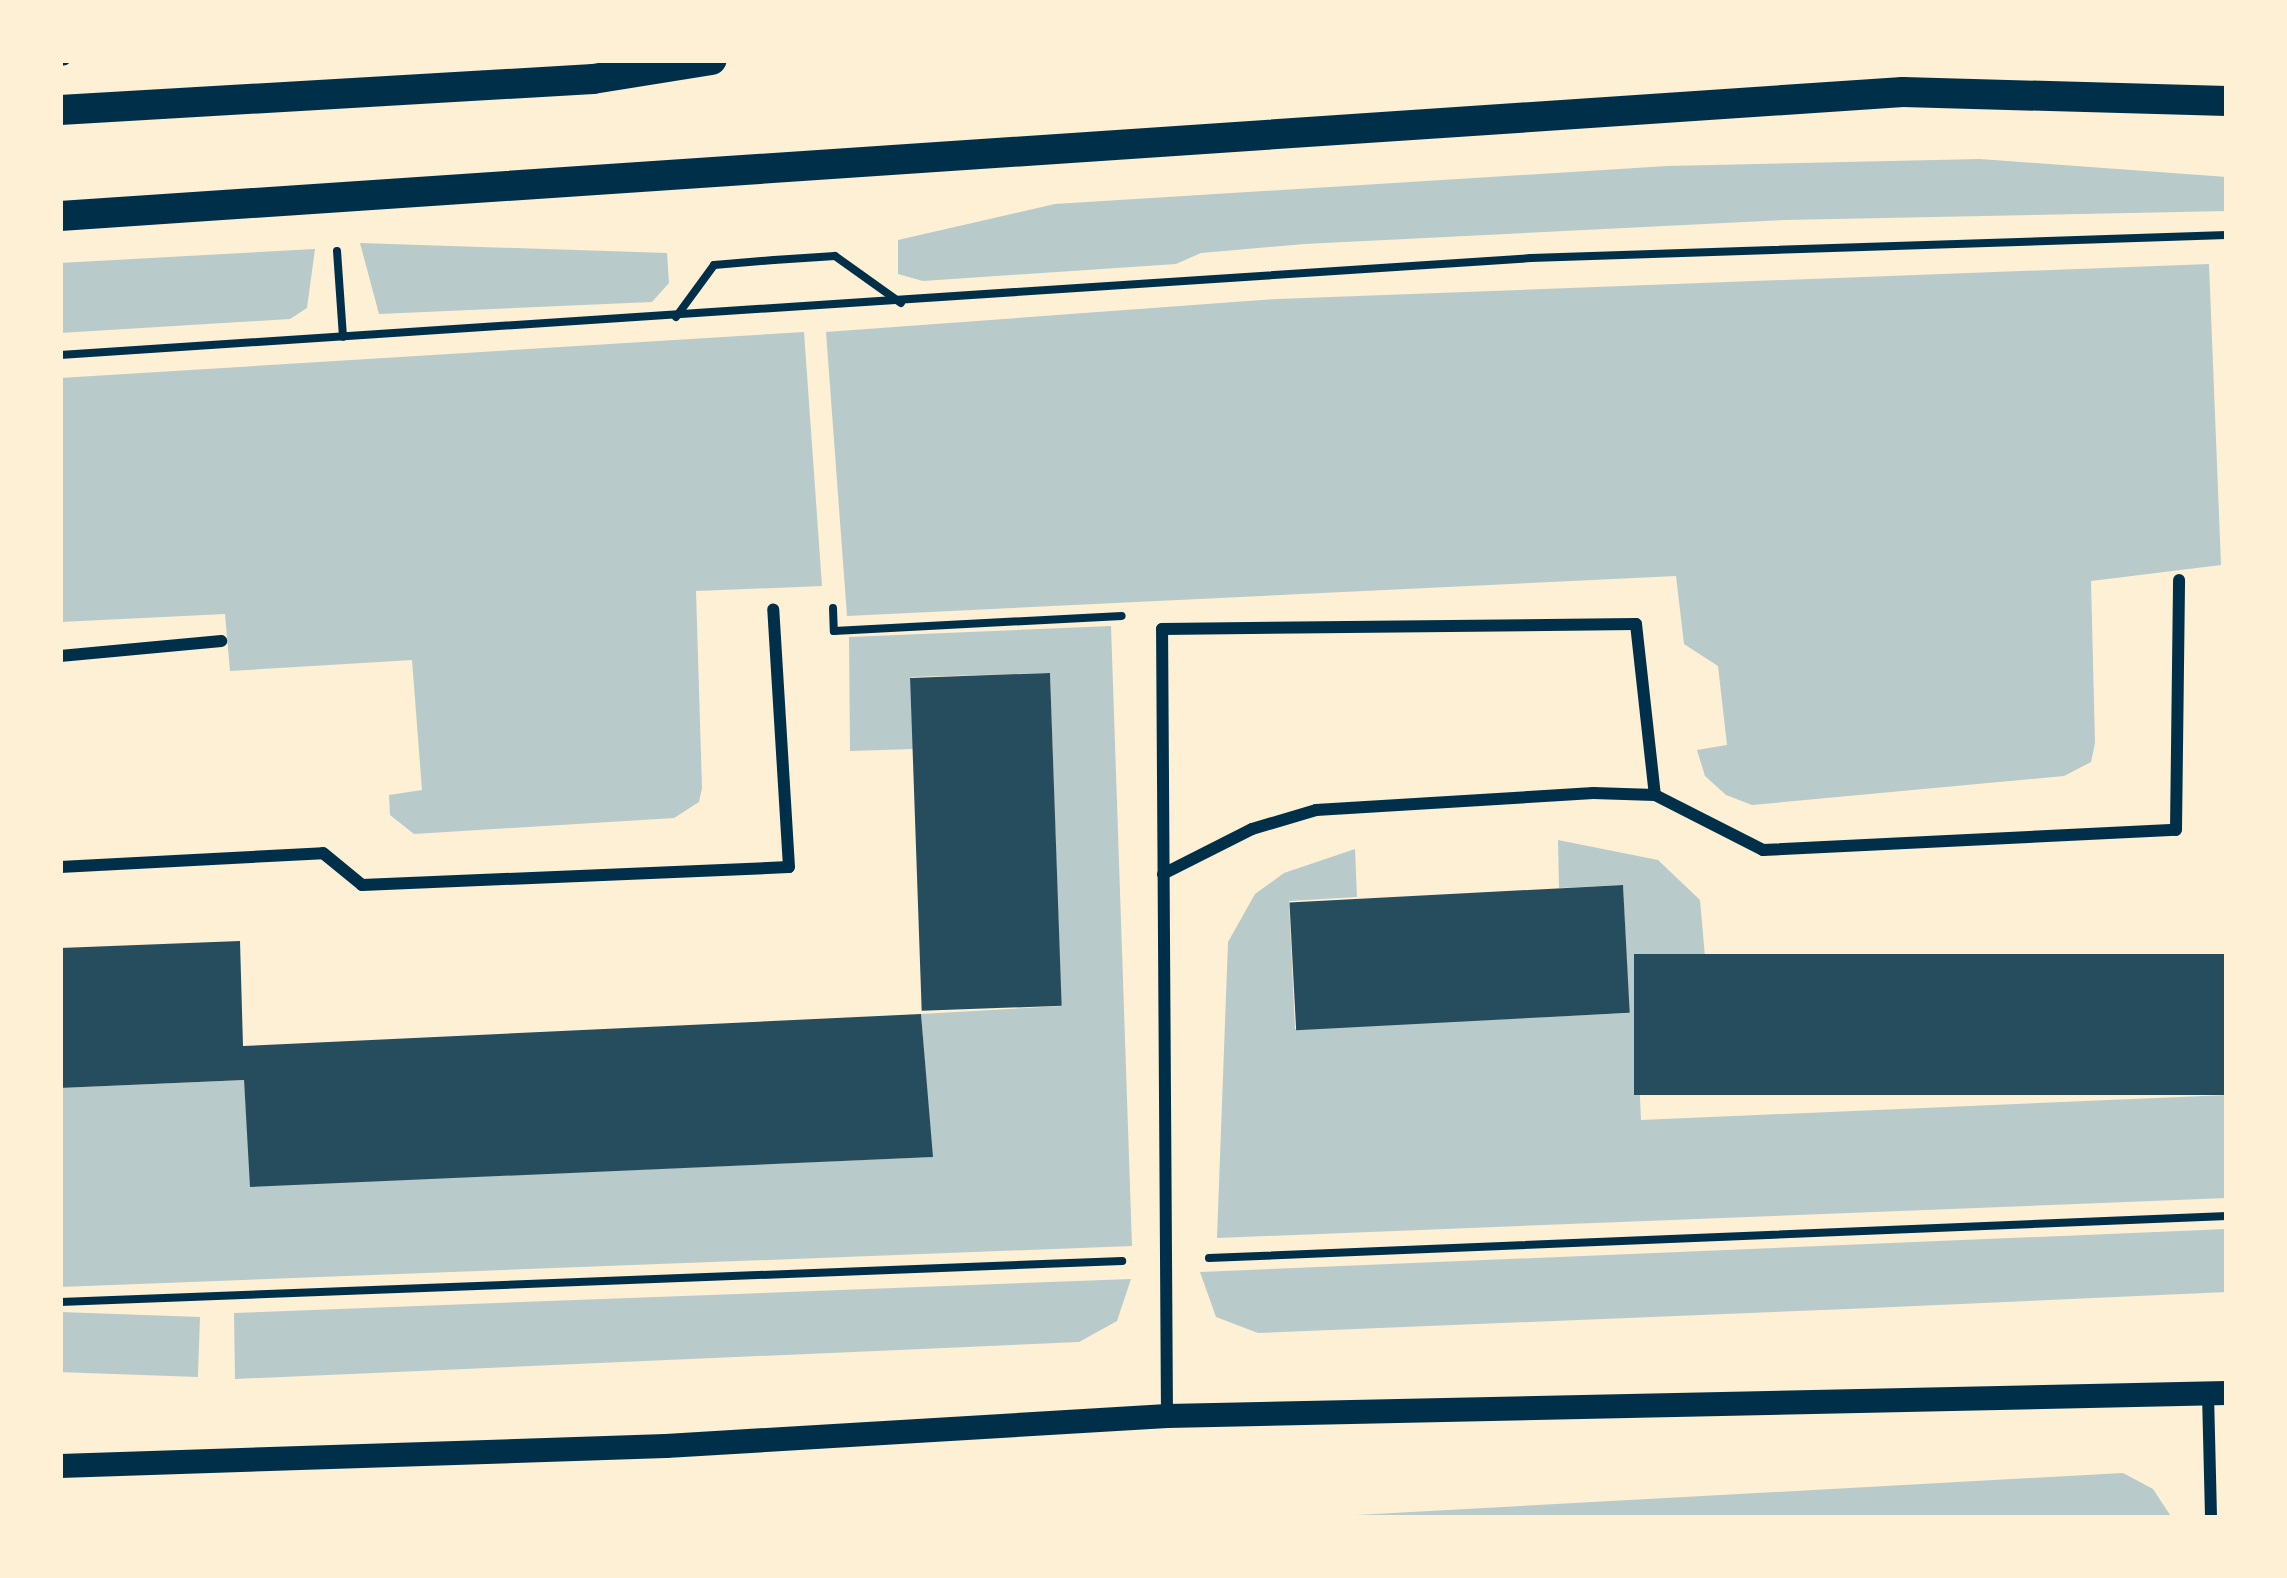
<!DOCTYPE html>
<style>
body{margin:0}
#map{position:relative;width:2287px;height:1578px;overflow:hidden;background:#fdf0d5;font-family:Arial,sans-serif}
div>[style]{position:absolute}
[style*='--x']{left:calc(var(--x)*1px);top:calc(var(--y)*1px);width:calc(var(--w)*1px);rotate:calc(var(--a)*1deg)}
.green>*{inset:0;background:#b9caca;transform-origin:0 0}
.building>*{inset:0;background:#264d5e;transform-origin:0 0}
.path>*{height:8px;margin:-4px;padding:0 4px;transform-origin:4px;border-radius:4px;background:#003049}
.service>*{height:9px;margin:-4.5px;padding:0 4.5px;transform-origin:4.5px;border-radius:4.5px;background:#003049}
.minor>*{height:12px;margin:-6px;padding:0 6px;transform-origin:6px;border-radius:6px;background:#003049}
.secondary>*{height:24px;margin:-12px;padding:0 12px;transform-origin:12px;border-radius:12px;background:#003049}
.primary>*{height:30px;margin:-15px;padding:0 15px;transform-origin:15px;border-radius:15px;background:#003049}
span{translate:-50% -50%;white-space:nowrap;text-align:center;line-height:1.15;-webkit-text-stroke:12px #fdf0d5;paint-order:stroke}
.frame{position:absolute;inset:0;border:63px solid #fdf0d5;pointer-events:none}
</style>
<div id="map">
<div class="green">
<i style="clip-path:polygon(1980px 159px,2227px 177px,2227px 211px,1784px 220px,1305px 244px,1201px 253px,1176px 264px,923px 281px,898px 274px,898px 240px,1055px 204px,1667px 166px)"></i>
<i style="clip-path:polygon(360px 243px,667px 253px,669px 283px,652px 302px,379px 314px)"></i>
<i style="clip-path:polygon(315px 249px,307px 308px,290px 319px,60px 333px,60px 263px)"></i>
<i style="clip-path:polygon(2209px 264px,2221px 565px,2091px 581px,2095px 743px,2091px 762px,2064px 776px,1752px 805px,1726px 795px,1705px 776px,1697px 750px,1727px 745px,1718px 666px,1684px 644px,1676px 576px,847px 616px,826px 332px,1277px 299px)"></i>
<i style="clip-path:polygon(804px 332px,822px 586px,696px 591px,702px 788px,699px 802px,674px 818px,414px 834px,390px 815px,389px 795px,422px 790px,412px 660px,230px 671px,225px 614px,60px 622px,60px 378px)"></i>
<i style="clip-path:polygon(1111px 626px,1132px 1246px,60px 1287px,60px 1088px,244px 1080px,251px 1186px,932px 1157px,921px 1014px,1061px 1006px,1050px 673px,911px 677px,913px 749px,850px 751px,849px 637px)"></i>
<i style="clip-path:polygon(1558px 840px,1658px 860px,1700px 900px,1707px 980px,1635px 985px,1641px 1120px,2227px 1095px,2227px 1198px,1217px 1238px,1228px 942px,1255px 894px,1284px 873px,1355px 849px,1357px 897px,1289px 901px,1295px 1029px,1629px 1013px,1623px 885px,1559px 888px)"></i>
<i style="clip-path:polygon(2227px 1229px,2227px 1292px,1848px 1309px,1258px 1333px,1216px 1317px,1200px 1272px)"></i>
<i style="clip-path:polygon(1131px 1279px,1117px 1321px,1079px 1342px,235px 1379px,234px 1313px)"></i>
<i style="left:200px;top:1317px;width:60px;height:140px;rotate:92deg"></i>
<i style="clip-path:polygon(2123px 1473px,2153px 1489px,2172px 1518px,1301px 1518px)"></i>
</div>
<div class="building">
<i style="left:1050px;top:673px;width:333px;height:140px;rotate:88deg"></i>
<i style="left:1623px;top:885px;width:128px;height:334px;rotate:87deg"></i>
<i style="clip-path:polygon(240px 941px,243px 1046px,921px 1014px,933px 1157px,250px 1187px,244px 1080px,60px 1088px,60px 948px)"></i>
<i style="left:2227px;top:954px;width:141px;height:593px;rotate:90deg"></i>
</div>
<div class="path">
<i style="--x:337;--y:251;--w:86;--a:86"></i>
<i style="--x:676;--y:317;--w:64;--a:-53.8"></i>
<i style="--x:714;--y:265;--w:60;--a:-4.8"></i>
<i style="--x:774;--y:260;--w:61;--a:-3.8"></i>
<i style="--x:835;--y:256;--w:81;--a:35.5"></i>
<i style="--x:60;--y:355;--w:1474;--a:-3.77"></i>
<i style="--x:1531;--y:258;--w:696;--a:-1.89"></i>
<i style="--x:833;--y:608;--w:23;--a:88"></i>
<i style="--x:834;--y:631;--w:288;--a:-3"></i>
<i style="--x:1209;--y:1258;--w:1019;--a:-2.36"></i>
<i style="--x:60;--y:1302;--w:1063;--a:-2.21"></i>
</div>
<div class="service">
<i style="--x:60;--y:61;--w:5;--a:-11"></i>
</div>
<div class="minor">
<i style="--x:60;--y:656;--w:162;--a:-5.3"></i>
<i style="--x:60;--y:867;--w:263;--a:-3"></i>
<i style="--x:323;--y:853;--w:50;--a:39.4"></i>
<i style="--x:362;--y:885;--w:427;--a:-2.4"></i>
<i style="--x:789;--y:867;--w:258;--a:-93.5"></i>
<i style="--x:1163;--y:874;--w:100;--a:-26.8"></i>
<i style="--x:1252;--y:829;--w:67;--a:-16.5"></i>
<i style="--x:1316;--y:810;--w:278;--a:-3.5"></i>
<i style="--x:1593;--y:793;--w:62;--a:1.8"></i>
<i style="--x:1655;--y:795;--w:121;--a:27"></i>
<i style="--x:1763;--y:850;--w:413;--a:-2.8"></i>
<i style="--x:2176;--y:830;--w:250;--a:-89.3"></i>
<i style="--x:2208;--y:1394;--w:124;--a:88.6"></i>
<i style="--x:1167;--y:1416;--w:787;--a:-90.36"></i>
<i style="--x:1162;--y:629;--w:474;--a:-0.6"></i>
<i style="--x:1636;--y:624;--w:172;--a:83.7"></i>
</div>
<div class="secondary">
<i style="--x:60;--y:1466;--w:606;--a:-1.89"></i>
<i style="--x:666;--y:1446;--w:502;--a:-3.43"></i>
<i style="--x:1167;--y:1416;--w:1060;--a:-1.24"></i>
</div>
<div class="primary">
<i style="--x:60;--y:110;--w:534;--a:-3.33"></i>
<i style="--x:593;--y:79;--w:120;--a:-9.1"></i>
<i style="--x:60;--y:216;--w:1847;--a:-3.85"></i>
<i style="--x:1903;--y:92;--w:324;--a:1.6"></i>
</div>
<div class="frame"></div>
</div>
